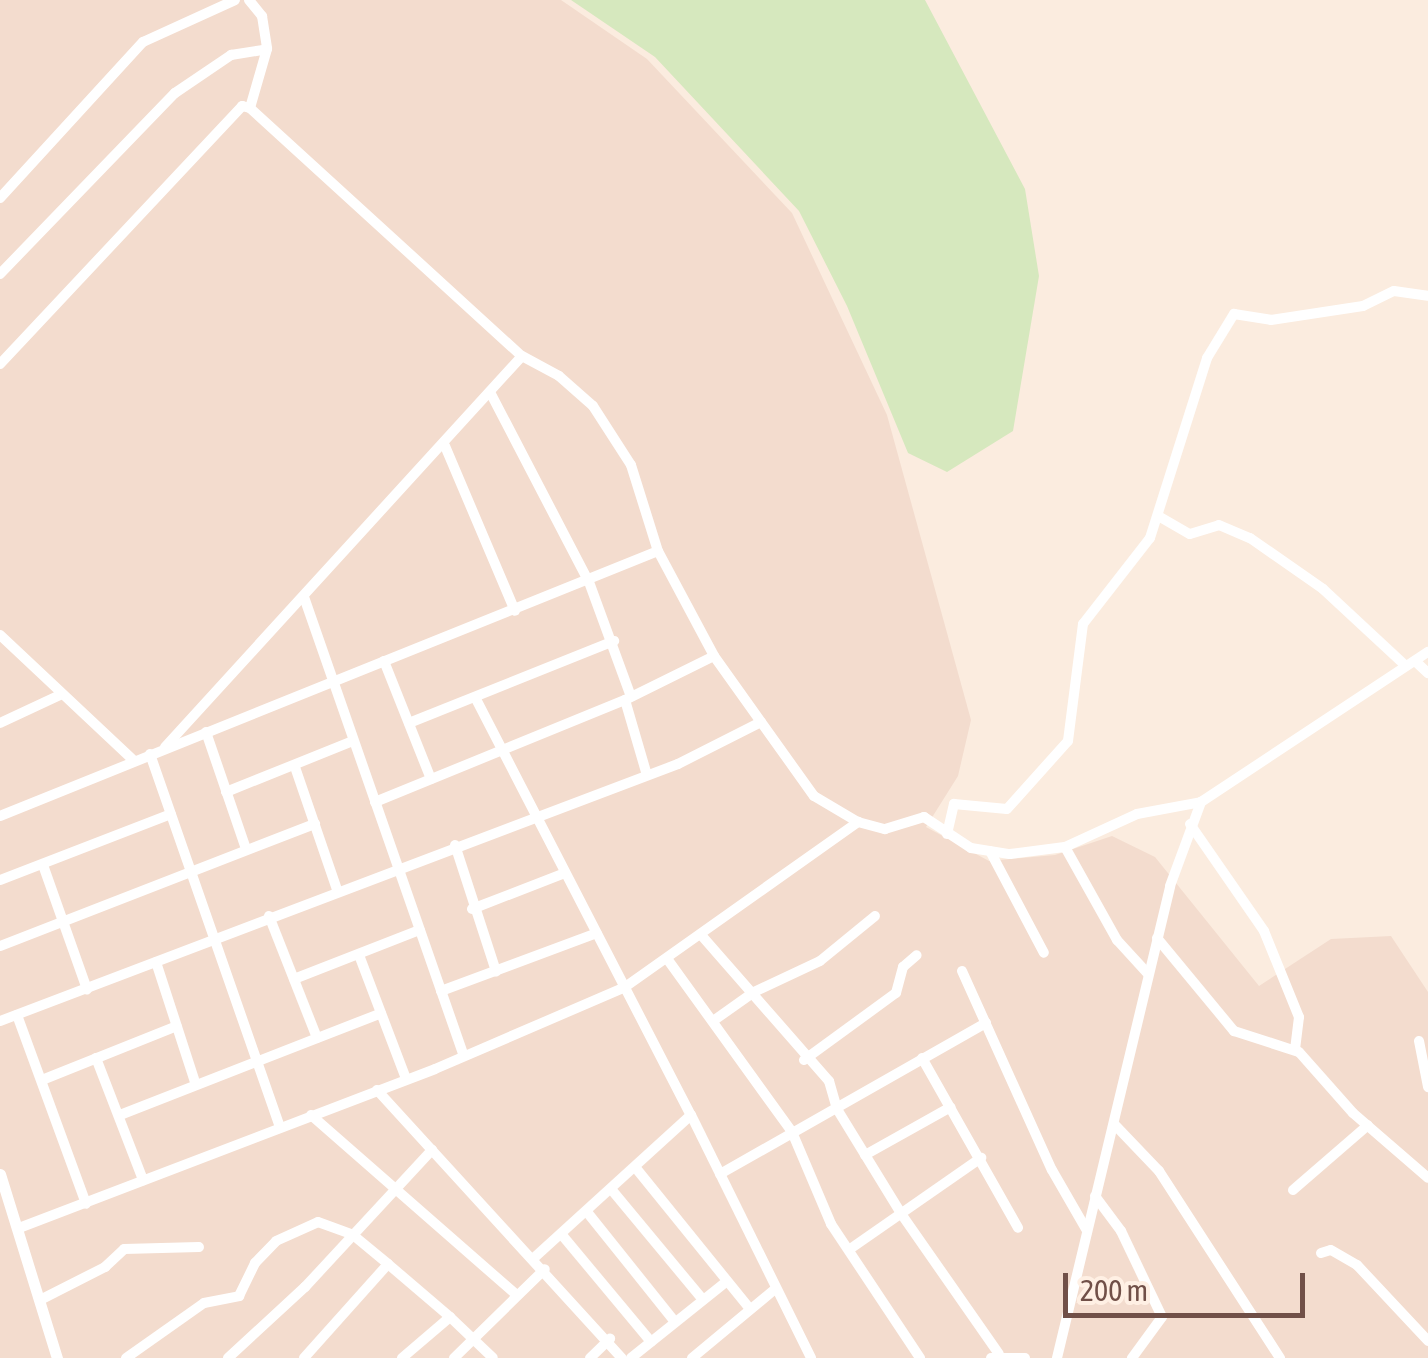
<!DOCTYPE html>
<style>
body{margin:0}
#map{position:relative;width:1428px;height:1358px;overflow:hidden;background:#fbecdf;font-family:"Asap Condensed",sans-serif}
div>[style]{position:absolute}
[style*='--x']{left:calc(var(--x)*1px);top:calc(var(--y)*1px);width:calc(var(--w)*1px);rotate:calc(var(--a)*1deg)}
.residential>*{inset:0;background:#f3dcce}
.green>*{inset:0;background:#d6e8be}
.minor>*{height:10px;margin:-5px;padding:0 5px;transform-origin:5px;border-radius:5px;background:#fff}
.tertiary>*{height:11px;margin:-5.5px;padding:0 5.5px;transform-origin:5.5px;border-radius:5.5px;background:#fff}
span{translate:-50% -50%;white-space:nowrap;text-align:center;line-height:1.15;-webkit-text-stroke:8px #fff0e4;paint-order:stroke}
.scale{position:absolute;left:1063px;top:1273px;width:242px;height:45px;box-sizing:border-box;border:5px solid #715048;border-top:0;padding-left:12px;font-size:30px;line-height:35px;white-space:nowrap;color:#715048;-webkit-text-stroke:8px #fff0e4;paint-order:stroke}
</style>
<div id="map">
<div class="residential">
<i style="clip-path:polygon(0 0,561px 0,647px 59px,792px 213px,887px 415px,971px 720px,958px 776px,926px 827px,989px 861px,1055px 855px,1112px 836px,1155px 857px,1259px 986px,1331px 939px,1391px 936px,1428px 992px,1428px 1358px,0 1358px)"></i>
</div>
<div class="green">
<i style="clip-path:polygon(571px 0,925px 0,1025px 189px,1039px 276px,1013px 431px,947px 472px,908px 453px,847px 306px,799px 211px,655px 57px)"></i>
</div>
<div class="minor">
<i style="--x:249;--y:0;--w:21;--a:51"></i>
<i style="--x:262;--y:16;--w:33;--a:81"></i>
<i style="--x:267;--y:49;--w:61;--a:106.1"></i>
<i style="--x:250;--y:108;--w:368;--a:42.4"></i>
<i style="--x:522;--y:356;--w:42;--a:28.4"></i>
<i style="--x:559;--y:376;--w:45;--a:41.4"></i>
<i style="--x:593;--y:406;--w:70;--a:57.2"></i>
<i style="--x:631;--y:465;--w:90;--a:72.6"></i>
<i style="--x:658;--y:551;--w:119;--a:61.9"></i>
<i style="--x:714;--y:656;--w:172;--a:54.5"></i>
<i style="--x:814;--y:796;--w:51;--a:30.6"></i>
<i style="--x:858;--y:822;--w:28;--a:15"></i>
<i style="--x:885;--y:829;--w:41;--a:-17.1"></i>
<i style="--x:924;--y:817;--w:56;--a:33.4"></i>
<i style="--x:971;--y:848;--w:39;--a:9"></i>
<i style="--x:1010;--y:854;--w:55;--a:-7.3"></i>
<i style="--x:1065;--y:847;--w:79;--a:-24.6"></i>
<i style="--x:1137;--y:814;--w:65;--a:-10.6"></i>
<i style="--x:0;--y:198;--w:212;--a:-47.5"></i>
<i style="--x:143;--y:42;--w:101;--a:-24.5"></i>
<i style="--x:0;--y:274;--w:252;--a:-46"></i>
<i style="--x:175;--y:93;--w:68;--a:-34.2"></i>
<i style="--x:231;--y:55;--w:36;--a:-9"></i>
<i style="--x:0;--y:364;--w:354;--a:-46.8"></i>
<i style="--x:242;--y:106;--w:8;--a:14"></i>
<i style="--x:491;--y:394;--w:212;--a:62.5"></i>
<i style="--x:589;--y:582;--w:122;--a:69.9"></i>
<i style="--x:445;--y:446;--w:179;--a:67"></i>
<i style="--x:1160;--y:517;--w:34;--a:30"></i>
<i style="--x:1190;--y:534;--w:30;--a:-17"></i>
<i style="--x:1219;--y:525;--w:34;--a:23"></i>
<i style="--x:1250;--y:538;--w:89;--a:34.9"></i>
<i style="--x:1323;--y:589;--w:113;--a:42.9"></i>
<i style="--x:304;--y:597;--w:484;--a:70.8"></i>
<i style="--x:0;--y:635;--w:184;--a:43.2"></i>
<i style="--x:384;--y:661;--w:127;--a:68.3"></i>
<i style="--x:1415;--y:661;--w:18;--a:43"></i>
<i style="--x:476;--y:699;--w:468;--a:62.7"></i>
<i style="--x:691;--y:1115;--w:211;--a:137.7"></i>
<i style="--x:625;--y:700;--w:75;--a:73.7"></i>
<i style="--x:0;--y:723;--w:68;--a:-25.1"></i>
<i style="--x:409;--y:723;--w:221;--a:-21.8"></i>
<i style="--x:206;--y:732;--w:124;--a:71.1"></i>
<i style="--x:165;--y:747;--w:529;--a:-47.6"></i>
<i style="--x:150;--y:754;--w:392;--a:70.8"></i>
<i style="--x:295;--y:767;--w:130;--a:71.1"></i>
<i style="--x:226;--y:792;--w:137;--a:-21.9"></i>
<i style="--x:375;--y:802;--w:270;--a:-22.2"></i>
<i style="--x:625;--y:700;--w:99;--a:-26.3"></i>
<i style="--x:0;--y:816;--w:709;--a:-21.94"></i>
<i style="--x:1190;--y:824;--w:130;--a:55.3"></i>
<i style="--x:1264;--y:931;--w:93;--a:67.9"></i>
<i style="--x:1299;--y:1017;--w:32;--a:97"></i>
<i style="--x:947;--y:834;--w:31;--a:-77"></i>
<i style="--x:954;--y:804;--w:53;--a:5.4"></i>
<i style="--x:1007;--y:809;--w:91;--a:-48.1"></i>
<i style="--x:1068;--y:741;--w:118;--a:-82.7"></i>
<i style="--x:1083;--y:624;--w:109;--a:-52.1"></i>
<i style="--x:1150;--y:538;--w:189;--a:-72.4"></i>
<i style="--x:1207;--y:358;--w:52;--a:-58.5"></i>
<i style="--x:1234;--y:314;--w:37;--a:9"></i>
<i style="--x:1271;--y:320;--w:93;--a:-8.7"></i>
<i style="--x:1363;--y:306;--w:34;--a:-26"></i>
<i style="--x:1394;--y:291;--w:34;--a:8"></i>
<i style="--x:455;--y:845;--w:133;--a:72"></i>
<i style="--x:1065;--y:847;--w:107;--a:60.8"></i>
<i style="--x:1117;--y:940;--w:46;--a:47.6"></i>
<i style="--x:990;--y:851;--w:115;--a:62.1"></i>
<i style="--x:43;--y:865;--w:132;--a:70.5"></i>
<i style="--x:0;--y:880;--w:183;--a:-21.1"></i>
<i style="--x:472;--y:909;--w:100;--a:-21.2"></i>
<i style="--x:269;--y:916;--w:131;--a:68.5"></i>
<i style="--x:702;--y:936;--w:193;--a:48.8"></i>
<i style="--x:829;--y:1081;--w:29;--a:74"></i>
<i style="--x:837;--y:1109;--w:124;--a:58.5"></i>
<i style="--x:902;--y:1215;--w:169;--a:55.1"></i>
<i style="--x:1157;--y:938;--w:121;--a:50.4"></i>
<i style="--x:1234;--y:1031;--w:68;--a:17.9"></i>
<i style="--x:1299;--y:1052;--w:81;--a:48.5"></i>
<i style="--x:1353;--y:1113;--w:99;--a:40.9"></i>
<i style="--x:0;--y:946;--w:338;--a:-21.2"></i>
<i style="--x:359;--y:955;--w:133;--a:69.2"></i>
<i style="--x:668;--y:960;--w:212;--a:54.2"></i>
<i style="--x:792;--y:1132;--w:100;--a:67"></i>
<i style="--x:831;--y:1224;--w:161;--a:56.4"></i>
<i style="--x:156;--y:962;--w:129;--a:72"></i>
<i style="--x:962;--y:971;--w:218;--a:65.7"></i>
<i style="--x:1052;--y:1170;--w:68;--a:60"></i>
<i style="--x:294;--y:979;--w:135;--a:-21.3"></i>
<i style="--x:441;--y:991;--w:166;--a:-20.4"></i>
<i style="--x:17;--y:1015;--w:201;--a:69.9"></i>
<i style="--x:0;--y:1021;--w:725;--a:-20.76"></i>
<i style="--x:678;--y:764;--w:93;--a:-26.8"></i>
<i style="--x:713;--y:1021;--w:50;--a:-35.3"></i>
<i style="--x:754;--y:992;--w:73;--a:-25.2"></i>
<i style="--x:820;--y:961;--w:71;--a:-39.3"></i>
<i style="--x:1419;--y:1041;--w:47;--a:78.9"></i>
<i style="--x:96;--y:1058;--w:131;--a:68.9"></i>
<i style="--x:922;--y:1058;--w:195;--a:60.5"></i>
<i style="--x:804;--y:1060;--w:114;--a:-36.1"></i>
<i style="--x:896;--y:993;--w:27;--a:-75"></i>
<i style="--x:903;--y:967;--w:18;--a:-41"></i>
<i style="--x:42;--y:1080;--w:145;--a:-21.8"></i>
<i style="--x:377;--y:1090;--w:363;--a:47.6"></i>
<i style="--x:120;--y:1115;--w:280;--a:-21.3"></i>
<i style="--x:311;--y:1115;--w:270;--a:41.2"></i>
<i style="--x:691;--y:1115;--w:271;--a:63.7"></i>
<i style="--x:1115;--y:1125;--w:64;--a:46.3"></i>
<i style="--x:1159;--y:1171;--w:223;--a:57.1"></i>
<i style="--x:865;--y:1155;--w:98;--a:-29.2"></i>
<i style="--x:635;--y:1167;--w:183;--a:51"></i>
<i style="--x:720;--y:1174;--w:306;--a:-29.6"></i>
<i style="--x:611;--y:1189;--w:144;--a:50.3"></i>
<i style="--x:1293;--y:1190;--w:99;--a:-40.9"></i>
<i style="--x:1095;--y:1196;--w:44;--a:53.4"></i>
<i style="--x:1121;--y:1231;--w:95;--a:64.5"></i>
<i style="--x:1162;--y:1317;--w:51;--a:126.2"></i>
<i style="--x:587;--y:1212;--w:141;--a:51.3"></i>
<i style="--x:19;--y:1228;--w:445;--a:-20.9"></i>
<i style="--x:435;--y:1069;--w:207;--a:-23.3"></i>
<i style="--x:625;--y:987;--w:286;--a:-35.3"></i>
<i style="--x:562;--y:1235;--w:139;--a:50.2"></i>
<i style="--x:850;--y:1249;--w:160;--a:-34.8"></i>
<i style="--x:1321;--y:1253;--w:10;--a:-17"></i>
<i style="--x:1331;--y:1250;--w:30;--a:30"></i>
<i style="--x:1357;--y:1265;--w:104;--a:46.9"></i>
<i style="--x:388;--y:1264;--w:82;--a:40.5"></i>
<i style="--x:42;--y:1299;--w:71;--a:-26.9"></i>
<i style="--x:105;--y:1267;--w:26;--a:-43"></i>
<i style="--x:124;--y:1249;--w:75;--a:-1.5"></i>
<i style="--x:126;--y:1358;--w:95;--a:-35.2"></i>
<i style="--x:204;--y:1303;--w:36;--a:-11"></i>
<i style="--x:239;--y:1296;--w:37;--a:-64"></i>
<i style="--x:255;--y:1263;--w:30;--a:-46"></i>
<i style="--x:276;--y:1241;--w:46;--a:-24.3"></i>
<i style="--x:318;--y:1222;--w:37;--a:20"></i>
<i style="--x:353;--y:1235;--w:45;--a:39.6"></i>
<i style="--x:388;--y:1264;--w:126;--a:131.8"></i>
<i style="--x:228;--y:1358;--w:105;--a:-42.7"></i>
<i style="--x:305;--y:1287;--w:187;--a:-47.2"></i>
<i style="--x:402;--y:1358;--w:63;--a:-40.5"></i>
<i style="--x:450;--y:1317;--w:59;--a:43.6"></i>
<i style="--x:454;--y:1358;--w:127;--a:-44.4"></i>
<i style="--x:590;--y:1358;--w:28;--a:-44"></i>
<i style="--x:631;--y:1358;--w:123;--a:-38.7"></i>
<i style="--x:692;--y:1358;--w:108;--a:-39.7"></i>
<i style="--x:991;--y:1358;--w:34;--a:0"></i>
<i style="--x:1057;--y:1358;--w:485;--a:-76.5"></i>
<i style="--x:1170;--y:886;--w:90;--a:-69.7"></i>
<i style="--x:1201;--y:802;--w:272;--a:-33.5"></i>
</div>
<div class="tertiary">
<i style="--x:0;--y:1174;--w:193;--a:72.8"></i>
</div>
<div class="scale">200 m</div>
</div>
